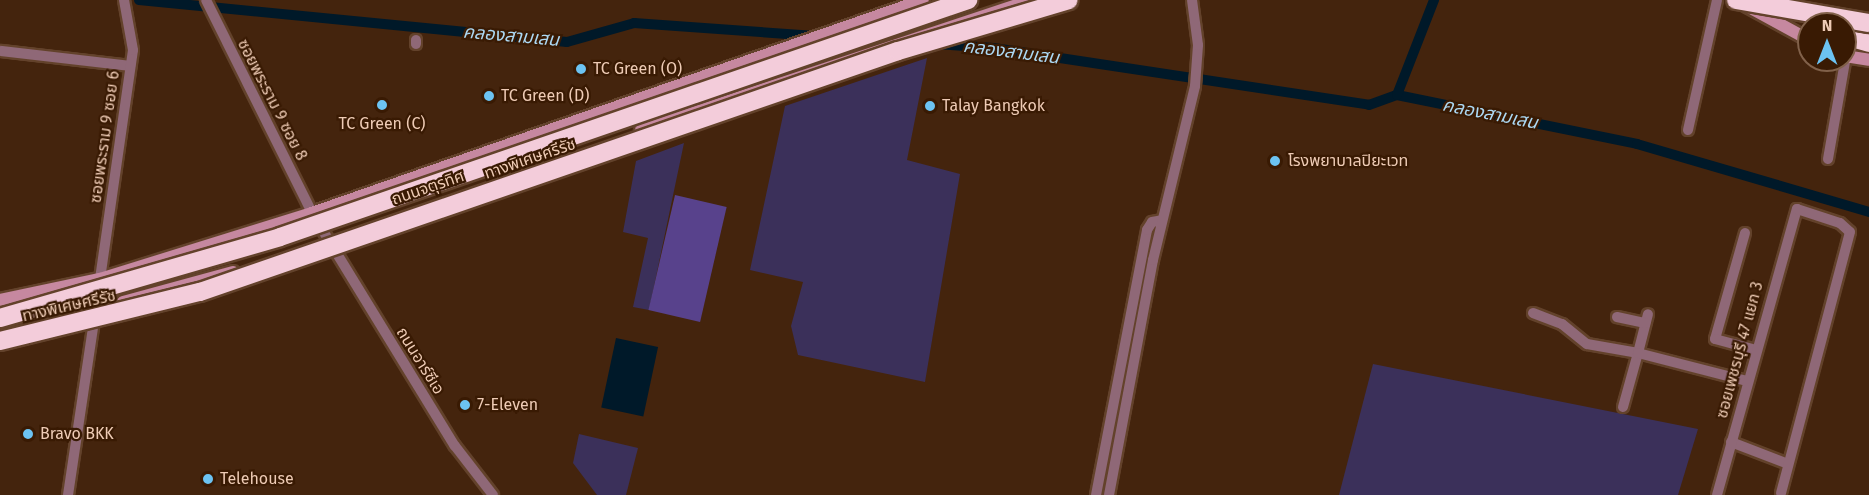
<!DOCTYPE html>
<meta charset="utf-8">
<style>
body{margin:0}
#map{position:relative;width:1869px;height:495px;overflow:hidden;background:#44240d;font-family:"Fira Sans","Noto Sans Thai",sans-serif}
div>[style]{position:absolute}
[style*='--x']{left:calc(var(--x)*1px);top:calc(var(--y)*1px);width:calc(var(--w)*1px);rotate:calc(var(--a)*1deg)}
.green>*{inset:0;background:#3b305a}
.forest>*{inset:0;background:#58428c;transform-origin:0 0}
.water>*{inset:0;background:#001929;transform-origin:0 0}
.canal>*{height:10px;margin:-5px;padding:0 5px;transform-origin:5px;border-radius:5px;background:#001929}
.roads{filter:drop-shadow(2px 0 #63422b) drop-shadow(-2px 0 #63422b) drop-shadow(0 2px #63422b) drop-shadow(0 -2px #63422b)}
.minor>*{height:10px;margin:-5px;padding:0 5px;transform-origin:5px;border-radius:5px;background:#8f6877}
.secondary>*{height:12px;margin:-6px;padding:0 6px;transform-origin:6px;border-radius:6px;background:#c688a0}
.motorway>*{height:18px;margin:-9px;padding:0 9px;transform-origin:9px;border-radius:9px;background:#f3ccda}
.bridges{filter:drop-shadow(2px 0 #63422b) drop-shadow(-2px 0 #63422b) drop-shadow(0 2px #63422b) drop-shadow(0 -2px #63422b)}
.motorway-bridge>*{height:18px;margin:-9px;padding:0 9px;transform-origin:9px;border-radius:9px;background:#f3ccda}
.dots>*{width:16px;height:16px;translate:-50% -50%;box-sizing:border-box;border:3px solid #391a03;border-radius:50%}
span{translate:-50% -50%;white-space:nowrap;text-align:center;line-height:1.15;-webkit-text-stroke:4.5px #391a03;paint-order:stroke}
.poi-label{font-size:16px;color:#eecbb5}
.left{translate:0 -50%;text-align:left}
.street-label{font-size:16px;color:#eecbb5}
.water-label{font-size:18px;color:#acd8f3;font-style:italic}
.north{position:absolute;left:1797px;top:12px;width:60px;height:60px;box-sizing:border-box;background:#391a03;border:2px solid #81614a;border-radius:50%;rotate:0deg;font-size:16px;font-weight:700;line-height:24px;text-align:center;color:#eecbb5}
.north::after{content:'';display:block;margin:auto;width:21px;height:27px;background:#6cc3f2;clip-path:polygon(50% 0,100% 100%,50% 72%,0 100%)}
</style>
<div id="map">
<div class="green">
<i style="clip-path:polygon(927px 58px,907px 160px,960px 174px,925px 382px,798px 355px,791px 326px,803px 282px,750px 270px,785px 106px)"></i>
<i style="clip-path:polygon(684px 143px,649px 310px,633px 307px,648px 238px,623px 232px,636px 161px)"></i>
<i style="clip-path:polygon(1373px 364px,1698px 429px,1678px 495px,1339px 495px)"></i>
<i style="clip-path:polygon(579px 434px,638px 448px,626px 495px,597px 495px,573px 463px)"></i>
</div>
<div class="forest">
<i style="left:675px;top:195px;width:53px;height:118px;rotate:13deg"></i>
</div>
<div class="water">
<i style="left:616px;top:338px;width:43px;height:71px;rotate:12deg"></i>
</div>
<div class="canal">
<i style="--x:139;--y:0;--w:430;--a:5.6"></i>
<i style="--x:567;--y:42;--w:70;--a:-15.8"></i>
<i style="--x:634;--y:23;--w:182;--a:4.1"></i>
<i style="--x:864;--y:39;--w:39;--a:4"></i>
<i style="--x:936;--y:44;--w:58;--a:3.9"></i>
<i style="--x:994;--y:48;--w:379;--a:8.6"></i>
<i style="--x:1369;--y:105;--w:30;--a:-20"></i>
<i style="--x:1397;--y:95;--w:245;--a:11.5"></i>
<i style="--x:1637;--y:144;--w:242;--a:16.3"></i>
<i style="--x:1397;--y:95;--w:102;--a:-68.7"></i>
</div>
<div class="roads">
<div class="minor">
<i style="--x:206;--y:0;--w:238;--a:63.5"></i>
<i style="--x:312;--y:213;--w:273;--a:58.5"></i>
<i style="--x:455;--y:446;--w:62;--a:52.2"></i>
<i style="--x:416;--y:44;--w:4;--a:-90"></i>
<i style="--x:1;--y:51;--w:130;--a:6.6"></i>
<i style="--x:1688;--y:130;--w:133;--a:-77.4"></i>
<i style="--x:1828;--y:159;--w:105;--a:-80.1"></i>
<i style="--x:1745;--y:233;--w:110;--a:105.8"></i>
<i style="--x:1715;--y:339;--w:42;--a:15"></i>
<i style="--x:100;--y:279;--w:231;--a:-81.8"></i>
<i style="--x:133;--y:50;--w:51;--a:-100.2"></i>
<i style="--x:1533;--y:313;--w:31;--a:21"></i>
<i style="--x:1562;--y:324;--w:32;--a:39"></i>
<i style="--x:1587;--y:344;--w:52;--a:10"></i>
<i style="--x:1638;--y:353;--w:40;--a:-75.6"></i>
<i style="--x:1617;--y:317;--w:29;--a:12"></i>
<i style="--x:1623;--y:407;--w:56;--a:-74.5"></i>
<i style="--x:1638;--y:353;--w:113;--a:14.4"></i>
<i style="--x:1731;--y:442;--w:61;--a:21.1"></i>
<i style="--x:68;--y:495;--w:182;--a:-81.5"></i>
<i style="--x:1096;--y:495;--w:270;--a:-79.1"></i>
<i style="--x:1147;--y:230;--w:9;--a:-58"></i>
<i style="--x:1152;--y:222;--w:10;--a:-11"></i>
<i style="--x:1109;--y:495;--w:239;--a:-79.4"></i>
<i style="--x:1153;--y:260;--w:179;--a:-76.4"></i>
<i style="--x:1195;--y:86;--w:41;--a:-85.8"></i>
<i style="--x:1198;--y:45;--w:45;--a:-97.6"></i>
<i style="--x:1717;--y:495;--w:297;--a:-74.4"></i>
<i style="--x:1797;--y:209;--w:45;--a:18"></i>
<i style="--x:1840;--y:223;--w:13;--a:42"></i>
<i style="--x:1850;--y:232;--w:270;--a:104.8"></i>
</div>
<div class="secondary">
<i style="--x:1747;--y:6;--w:71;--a:28.7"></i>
<i style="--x:1845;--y:56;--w:24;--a:9"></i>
<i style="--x:641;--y:130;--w:412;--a:-18.4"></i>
<i style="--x:0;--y:300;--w:102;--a:-11.9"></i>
<i style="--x:100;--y:279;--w:222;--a:-17.3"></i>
<i style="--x:312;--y:213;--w:647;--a:-19.22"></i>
<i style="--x:123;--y:302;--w:114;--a:-15.3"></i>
</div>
<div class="motorway">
<i style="--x:1845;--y:36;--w:25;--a:16"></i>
</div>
</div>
<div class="bridges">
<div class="motorway-bridge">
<i style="--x:1736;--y:0;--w:135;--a:9.8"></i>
<i style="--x:0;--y:318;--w:291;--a:-16.1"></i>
<i style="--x:280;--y:237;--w:728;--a:-19.01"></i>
<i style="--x:0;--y:341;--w:206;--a:-13.8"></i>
<i style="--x:200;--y:292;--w:738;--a:-19.05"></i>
<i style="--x:898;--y:51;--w:178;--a:-16.6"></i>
</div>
</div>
<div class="dots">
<i style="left:581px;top:69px;background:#6cc3f2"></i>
<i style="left:489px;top:96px;background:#6cc3f2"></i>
<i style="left:382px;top:105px;background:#6cc3f2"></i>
<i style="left:930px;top:106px;background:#6cc3f2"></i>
<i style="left:1275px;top:161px;background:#6cc3f2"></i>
<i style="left:465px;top:405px;background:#6cc3f2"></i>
<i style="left:28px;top:434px;background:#6cc3f2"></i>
<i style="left:208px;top:479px;background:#6cc3f2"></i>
</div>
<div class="poi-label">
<span class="left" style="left:593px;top:69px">TC Green (O)</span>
<span class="left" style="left:501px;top:96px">TC Green (D)</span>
<span class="left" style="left:942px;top:106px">Talay Bangkok</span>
<span style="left:382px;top:124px">TC Green (C)</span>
<span class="left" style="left:1288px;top:161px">โรงพยาบาลปิยะเวท</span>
<span class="left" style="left:477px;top:405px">7-Eleven</span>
<span class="left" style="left:40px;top:434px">Bravo BKK</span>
<span class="left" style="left:220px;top:479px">Telehouse</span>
</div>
<div class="street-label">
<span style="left:272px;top:100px;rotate:63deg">ซอยพระราม 9 ซอย 8</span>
<span style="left:105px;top:137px;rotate:-82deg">ซอยพระราม 9 ซอย 6</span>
<span style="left:530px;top:159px;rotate:-19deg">ทางพิเศษศรีรัช</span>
<span style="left:428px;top:188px;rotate:-19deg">ถนนจตุรทิศ</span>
<span style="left:69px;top:306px;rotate:-13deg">ทางพิเศษศรีรัช</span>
<span style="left:1740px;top:350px;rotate:-75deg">ซอยเพชรบุรี 47 แยก 3</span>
<span style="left:420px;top:361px;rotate:58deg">ถนนอาร์ซีเอ</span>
</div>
<div class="water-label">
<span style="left:511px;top:36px;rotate:5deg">คลองสามเสน</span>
<span style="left:1011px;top:52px;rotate:7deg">คลองสามเสน</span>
<span style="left:1490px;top:114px;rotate:11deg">คลองสามเสน</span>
</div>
<div class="north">N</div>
</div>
